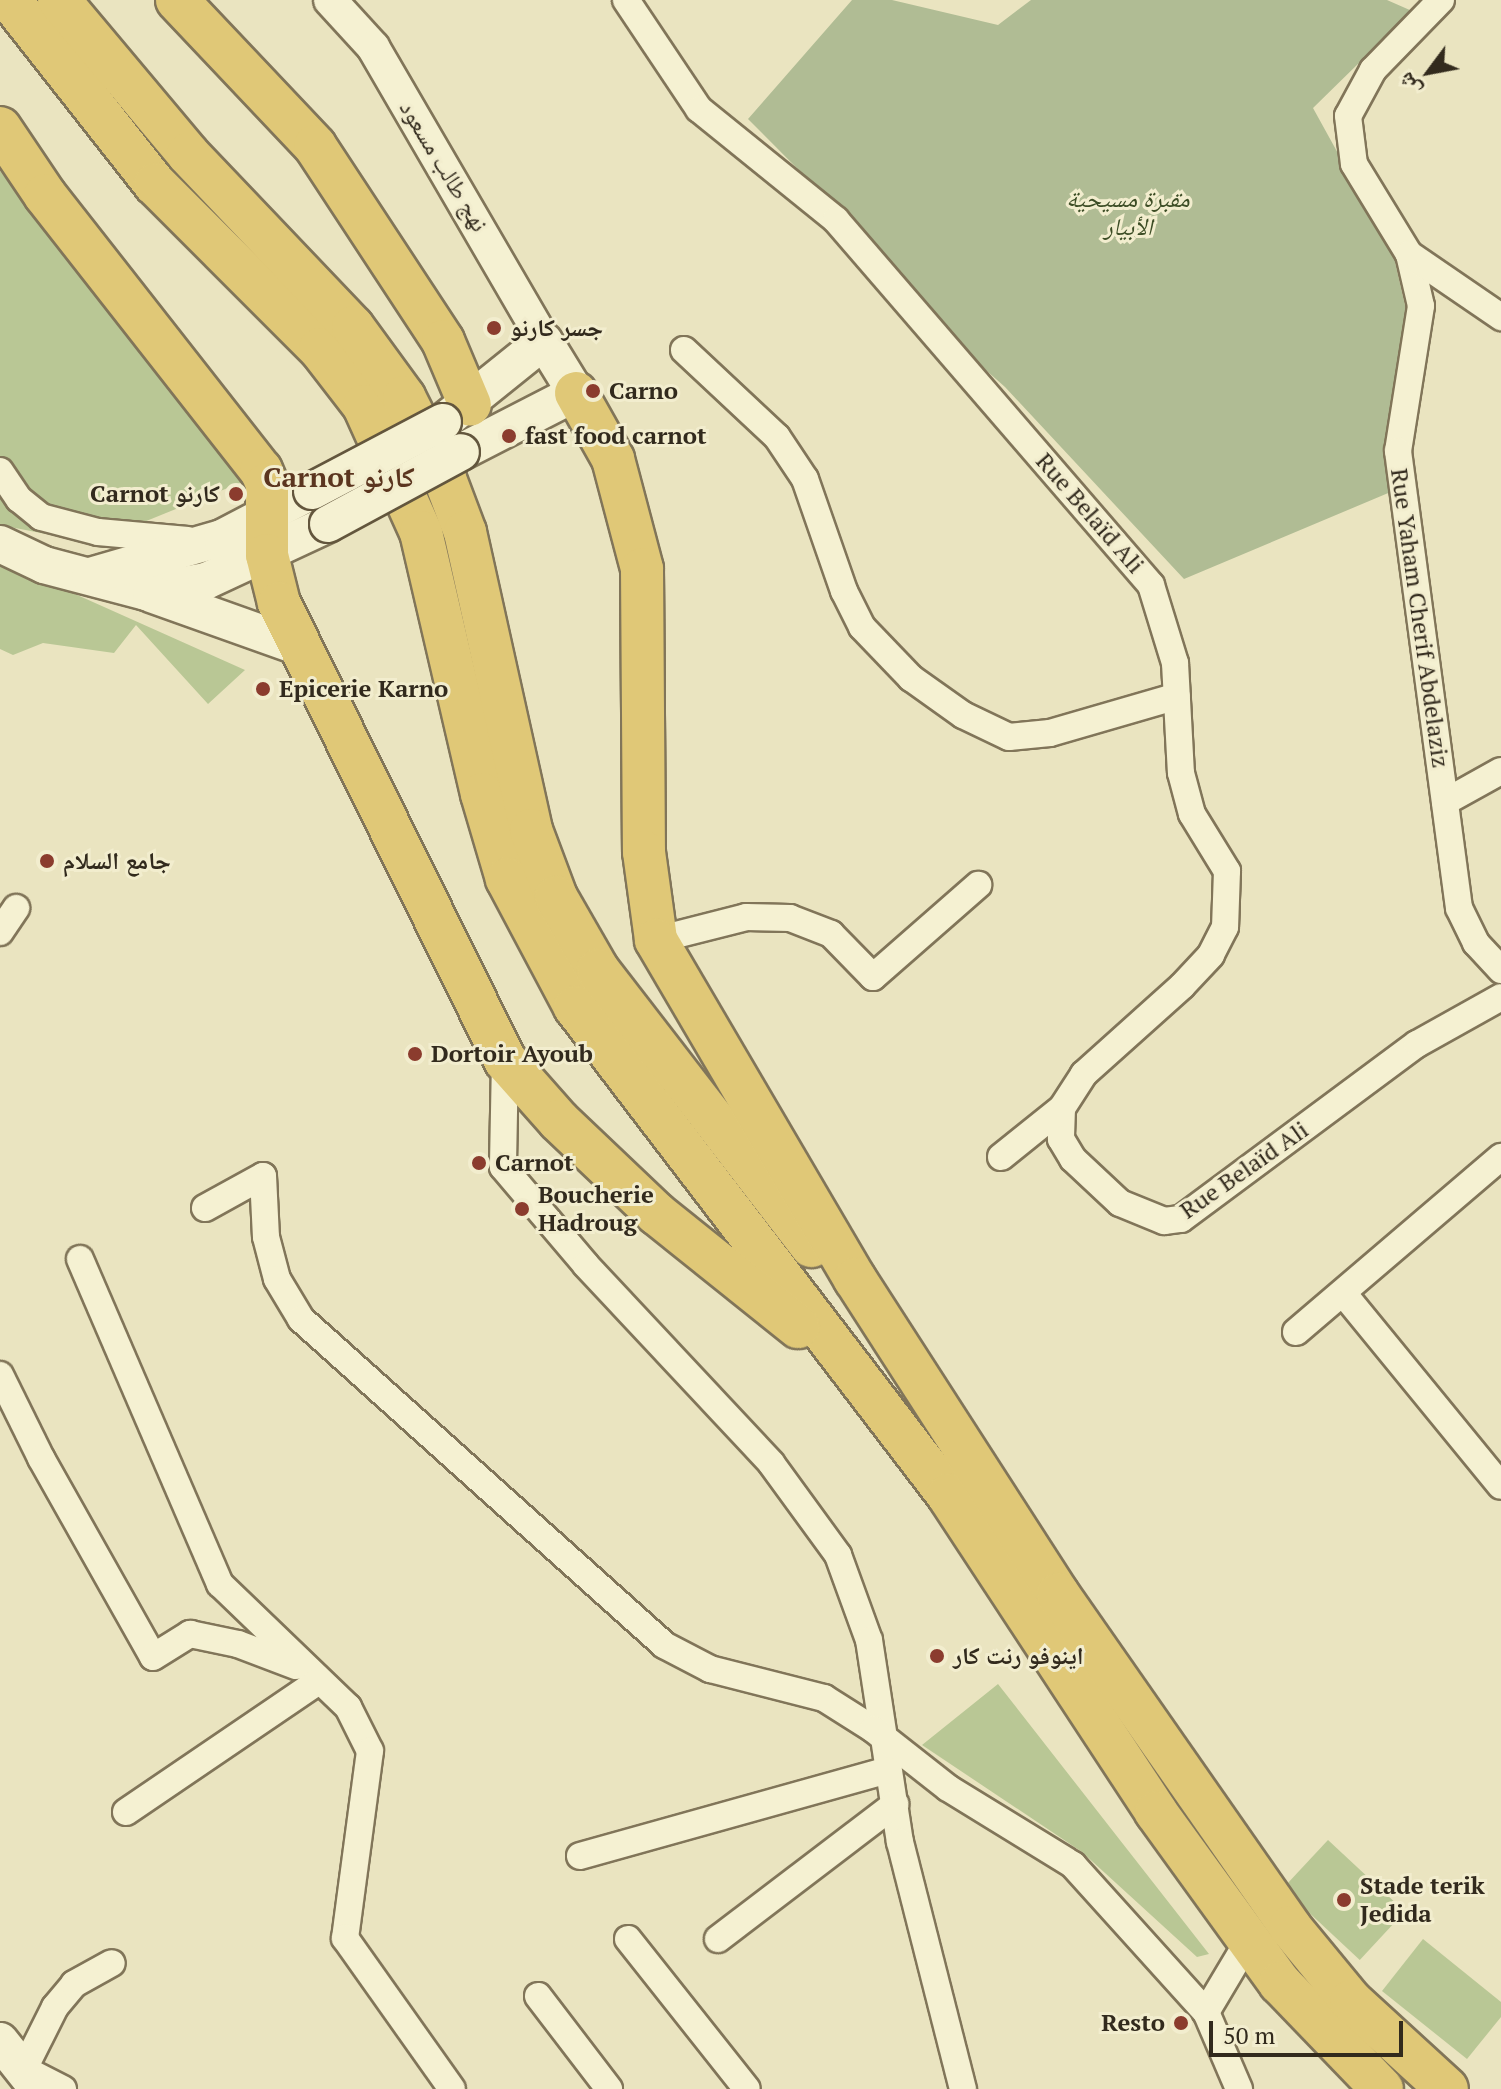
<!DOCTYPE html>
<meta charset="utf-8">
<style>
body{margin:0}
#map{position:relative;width:1501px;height:2089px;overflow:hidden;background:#eae4c0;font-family:"PT Serif","Noto Naskh Arabic",serif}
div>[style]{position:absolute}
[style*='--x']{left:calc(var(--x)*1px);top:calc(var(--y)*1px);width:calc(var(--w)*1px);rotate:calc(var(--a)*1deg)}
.green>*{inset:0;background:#b9c795;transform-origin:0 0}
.cemetery>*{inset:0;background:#b0bc94}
.roads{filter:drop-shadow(2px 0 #817559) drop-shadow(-2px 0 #817559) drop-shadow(0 2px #817559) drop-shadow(0 -2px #817559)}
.minor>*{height:26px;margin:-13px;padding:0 13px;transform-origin:13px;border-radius:13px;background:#f5f1d2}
.tertiary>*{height:32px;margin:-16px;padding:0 16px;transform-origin:16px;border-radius:16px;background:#f5f1d2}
.secondary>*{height:36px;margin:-18px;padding:0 18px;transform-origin:18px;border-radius:18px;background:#f5f1d2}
.trunk>*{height:42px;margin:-21px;padding:0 21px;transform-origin:21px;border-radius:21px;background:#e0c877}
.bridges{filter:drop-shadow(2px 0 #63563d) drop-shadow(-2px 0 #63563d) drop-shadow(0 2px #63563d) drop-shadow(0 -2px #63563d)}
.secondary-bridge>*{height:36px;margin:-18px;padding:0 18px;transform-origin:18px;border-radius:18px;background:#f5f1d2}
.dots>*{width:22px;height:22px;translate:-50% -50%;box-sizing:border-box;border:4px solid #f2edce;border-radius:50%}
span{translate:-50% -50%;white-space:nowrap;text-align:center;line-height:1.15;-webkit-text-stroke:6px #f2edce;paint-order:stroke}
.street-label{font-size:24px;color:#322a1d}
.park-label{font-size:24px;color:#3c4d25;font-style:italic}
.poi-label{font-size:24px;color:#322a1d;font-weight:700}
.left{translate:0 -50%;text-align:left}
.right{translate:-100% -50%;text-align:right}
.quarter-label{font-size:28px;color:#5b351f;font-weight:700}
.north{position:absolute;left:1389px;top:32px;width:80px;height:80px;-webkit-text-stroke:6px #f2edce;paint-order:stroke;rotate:238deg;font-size:22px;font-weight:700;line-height:32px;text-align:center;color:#322a1d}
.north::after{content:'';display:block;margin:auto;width:28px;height:36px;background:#322a1d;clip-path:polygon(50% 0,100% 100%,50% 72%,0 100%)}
.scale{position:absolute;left:1209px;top:2021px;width:194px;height:36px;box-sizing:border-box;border:4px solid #322a1d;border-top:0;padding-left:10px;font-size:24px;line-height:28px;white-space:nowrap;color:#322a1d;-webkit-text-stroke:6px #f2edce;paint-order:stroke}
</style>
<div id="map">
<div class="green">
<i style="clip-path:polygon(0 171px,245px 481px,92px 543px,0 525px)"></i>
<i style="clip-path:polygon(0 561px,37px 577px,245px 670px,208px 704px,136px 625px,114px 653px,43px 643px,13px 655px,0 649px)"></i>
<i style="clip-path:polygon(998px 1684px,1209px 1954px,1197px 1957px,1082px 1852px,922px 1745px)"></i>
<i style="left:1328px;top:1840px;width:105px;height:66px;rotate:43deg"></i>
<i style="clip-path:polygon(1423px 1939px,1501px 2002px,1501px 2017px,1467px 2059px,1382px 1991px)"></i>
</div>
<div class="cemetery">
<i style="clip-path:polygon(852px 0,892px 0,998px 25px,1031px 0,1387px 0,1412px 11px,1313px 108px,1393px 253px,1407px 314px,1390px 408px,1393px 491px,1184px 579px,1005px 387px,953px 341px,890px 262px,748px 119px)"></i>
</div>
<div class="roads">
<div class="minor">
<i style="--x:626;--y:0;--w:131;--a:56.2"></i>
<i style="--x:699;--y:109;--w:176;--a:39"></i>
<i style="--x:836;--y:220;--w:482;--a:49.2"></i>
<i style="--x:1151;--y:585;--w:82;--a:72.9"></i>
<i style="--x:1175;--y:663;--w:110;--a:86.9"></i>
<i style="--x:1181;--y:773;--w:42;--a:75"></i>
<i style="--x:1192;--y:814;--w:67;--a:58.4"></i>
<i style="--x:1227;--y:871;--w:56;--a:92"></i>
<i style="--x:1225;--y:927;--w:31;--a:117"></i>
<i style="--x:1211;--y:955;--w:42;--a:133.1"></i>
<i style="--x:1182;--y:986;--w:132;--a:138.1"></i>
<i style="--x:1084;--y:1074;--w:40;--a:122.9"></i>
<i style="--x:1062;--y:1108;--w:31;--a:92"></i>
<i style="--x:1061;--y:1139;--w:23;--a:59"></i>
<i style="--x:1073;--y:1159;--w:64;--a:43.1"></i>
<i style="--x:1120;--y:1203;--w:48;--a:22.2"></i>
<i style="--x:1164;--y:1221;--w:17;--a:-7"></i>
<i style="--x:1181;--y:1219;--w:294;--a:-36.6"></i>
<i style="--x:1417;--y:1044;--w:96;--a:-29.2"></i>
<i style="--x:1441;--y:0;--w:98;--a:134.2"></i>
<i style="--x:1373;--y:70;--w:52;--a:118.5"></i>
<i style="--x:1348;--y:116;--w:48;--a:82.9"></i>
<i style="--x:1354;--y:164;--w:105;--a:58.6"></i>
<i style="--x:1409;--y:254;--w:53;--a:77"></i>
<i style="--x:1421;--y:306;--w:147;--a:99"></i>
<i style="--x:1398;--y:451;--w:461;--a:82.4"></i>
<i style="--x:1459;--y:908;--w:39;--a:64"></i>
<i style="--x:1476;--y:943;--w:37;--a:47"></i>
<i style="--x:1409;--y:254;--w:112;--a:34.4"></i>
<i style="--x:684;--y:350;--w:127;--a:43.1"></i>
<i style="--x:777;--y:437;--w:50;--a:56.3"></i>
<i style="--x:805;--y:479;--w:119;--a:70.8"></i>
<i style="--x:844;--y:591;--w:40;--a:63.4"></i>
<i style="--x:862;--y:627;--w:71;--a:46.1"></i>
<i style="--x:911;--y:678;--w:64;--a:35.4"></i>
<i style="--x:963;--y:715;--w:51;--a:25.6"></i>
<i style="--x:1009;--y:737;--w:41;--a:-5.6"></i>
<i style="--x:1050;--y:733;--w:132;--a:-16.2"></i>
<i style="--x:0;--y:471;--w:34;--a:56"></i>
<i style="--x:19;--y:499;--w:28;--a:39"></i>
<i style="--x:41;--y:517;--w:59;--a:14.7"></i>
<i style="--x:98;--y:532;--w:90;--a:5.1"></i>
<i style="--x:1445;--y:802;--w:64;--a:-29"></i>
<i style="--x:0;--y:932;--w:29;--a:-56"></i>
<i style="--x:656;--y:940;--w:93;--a:-14.3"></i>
<i style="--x:746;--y:917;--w:44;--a:1.3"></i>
<i style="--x:790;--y:918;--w:44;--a:21.3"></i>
<i style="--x:831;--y:934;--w:60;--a:45.7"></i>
<i style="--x:873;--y:977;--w:140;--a:-41.2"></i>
<i style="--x:505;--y:1060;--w:107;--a:91.1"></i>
<i style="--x:503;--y:1167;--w:128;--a:49.7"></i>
<i style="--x:586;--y:1265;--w:271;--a:46.9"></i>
<i style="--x:771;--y:1463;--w:114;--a:53.9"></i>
<i style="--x:838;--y:1555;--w:90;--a:70"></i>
<i style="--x:869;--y:1640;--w:204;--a:81.3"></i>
<i style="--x:900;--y:1842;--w:255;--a:75.7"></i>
<i style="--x:1001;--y:1157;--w:78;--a:-38.8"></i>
<i style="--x:205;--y:1208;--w:66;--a:-28.9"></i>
<i style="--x:263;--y:1176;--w:61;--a:87.2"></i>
<i style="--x:266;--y:1237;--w:43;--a:75.3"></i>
<i style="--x:277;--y:1279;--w:47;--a:59"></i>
<i style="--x:301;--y:1319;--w:488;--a:41.9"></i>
<i style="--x:664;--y:1645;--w:52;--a:27.6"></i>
<i style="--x:710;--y:1669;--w:118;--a:14.3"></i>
<i style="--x:824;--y:1698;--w:58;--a:32.3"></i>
<i style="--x:873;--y:1729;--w:95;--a:38.2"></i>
<i style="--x:948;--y:1788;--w:147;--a:31.6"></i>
<i style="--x:1073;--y:1865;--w:198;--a:47.9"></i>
<i style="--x:1206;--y:2012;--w:84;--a:-59.2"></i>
<i style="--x:80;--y:1259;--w:354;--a:66.7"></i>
<i style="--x:220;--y:1584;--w:178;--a:43.9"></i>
<i style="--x:348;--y:1707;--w:49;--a:63.4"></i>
<i style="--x:370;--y:1751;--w:189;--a:97.6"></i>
<i style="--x:345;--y:1938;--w:185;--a:54.7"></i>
<i style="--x:1343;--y:1293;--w:249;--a:50.7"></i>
<i style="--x:1296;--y:1332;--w:270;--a:-40.5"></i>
<i style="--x:0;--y:1375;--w:93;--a:63.7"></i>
<i style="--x:41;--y:1458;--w:228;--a:60.6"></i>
<i style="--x:153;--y:1657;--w:44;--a:-31.9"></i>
<i style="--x:190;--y:1634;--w:49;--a:11.8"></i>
<i style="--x:238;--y:1644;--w:62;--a:20.8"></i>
<i style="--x:126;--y:1812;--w:233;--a:-34.2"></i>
<i style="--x:580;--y:1856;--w:319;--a:-15.6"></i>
<i style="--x:628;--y:1939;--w:191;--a:51.6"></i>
<i style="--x:718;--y:1939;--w:223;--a:-37.3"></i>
<i style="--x:538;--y:1996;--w:117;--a:52.6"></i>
<i style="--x:1206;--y:2012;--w:84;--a:66.8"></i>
<i style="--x:63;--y:2089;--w:44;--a:-152.9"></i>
<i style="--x:24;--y:2069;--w:69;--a:-63.4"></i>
<i style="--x:55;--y:2007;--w:30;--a:-50"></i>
<i style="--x:74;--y:1984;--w:43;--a:-28.9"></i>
</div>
<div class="tertiary">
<i style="--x:330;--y:0;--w:64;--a:47.5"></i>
<i style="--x:373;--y:47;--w:340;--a:59.8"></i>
</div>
<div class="secondary">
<i style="--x:447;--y:419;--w:124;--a:-38.8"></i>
<i style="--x:544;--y:341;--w:61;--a:58.4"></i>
<i style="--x:461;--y:452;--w:129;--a:-27.2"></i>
<i style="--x:0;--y:544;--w:49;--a:25.5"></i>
<i style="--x:44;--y:565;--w:106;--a:14.8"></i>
<i style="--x:146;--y:592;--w:61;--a:-10.4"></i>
<i style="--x:206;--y:581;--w:135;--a:-25"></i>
<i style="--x:90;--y:576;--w:137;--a:-16.1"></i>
<i style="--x:222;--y:538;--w:102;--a:-27.6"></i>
<i style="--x:151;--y:594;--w:155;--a:19.6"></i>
<i style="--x:0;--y:2041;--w:61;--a:51.6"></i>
</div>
<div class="trunk">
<i style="--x:10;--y:0;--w:234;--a:51.8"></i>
<i style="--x:155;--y:184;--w:233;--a:45"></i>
<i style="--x:320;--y:349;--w:72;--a:52.3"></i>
<i style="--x:364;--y:406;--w:138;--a:65.7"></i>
<i style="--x:421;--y:532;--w:269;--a:76.9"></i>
<i style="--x:482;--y:794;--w:89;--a:73.6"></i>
<i style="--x:507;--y:879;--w:145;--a:62"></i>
<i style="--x:575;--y:1007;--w:614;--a:52.61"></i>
<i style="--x:948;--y:1495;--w:379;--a:56.7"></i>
<i style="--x:1156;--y:1812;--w:211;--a:54.1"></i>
<i style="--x:1280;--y:1983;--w:147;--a:46.1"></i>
<i style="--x:59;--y:0;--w:201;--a:50"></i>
<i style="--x:188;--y:154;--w:239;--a:46.4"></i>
<i style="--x:353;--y:327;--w:87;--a:53.9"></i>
<i style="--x:404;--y:397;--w:92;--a:63.4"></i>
<i style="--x:445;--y:479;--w:57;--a:69.3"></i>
<i style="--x:465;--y:532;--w:305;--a:77.5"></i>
<i style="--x:531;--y:830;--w:72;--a:69.5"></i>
<i style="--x:556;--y:897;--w:84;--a:60.1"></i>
<i style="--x:598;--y:970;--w:349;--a:52.3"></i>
<i style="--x:177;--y:0;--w:201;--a:46.6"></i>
<i style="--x:315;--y:146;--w:233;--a:56.7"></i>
<i style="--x:443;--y:341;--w:69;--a:67.1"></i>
<i style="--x:0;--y:128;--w:81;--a:56.1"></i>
<i style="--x:45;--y:195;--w:350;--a:51.9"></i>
<i style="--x:261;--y:470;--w:15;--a:67"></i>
<i style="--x:267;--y:484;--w:71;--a:90"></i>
<i style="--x:267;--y:555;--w:49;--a:76"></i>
<i style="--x:279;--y:603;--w:510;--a:63.69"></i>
<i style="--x:505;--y:1060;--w:81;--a:48.5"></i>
<i style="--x:559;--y:1121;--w:135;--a:43.5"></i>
<i style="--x:657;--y:1214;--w:181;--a:38.7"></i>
<i style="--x:576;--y:393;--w:76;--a:60.7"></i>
<i style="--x:613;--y:459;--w:114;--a:75.2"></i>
<i style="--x:642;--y:569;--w:283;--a:89.6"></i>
<i style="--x:644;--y:852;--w:89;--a:82.2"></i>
<i style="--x:656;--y:940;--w:393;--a:59.6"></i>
<i style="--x:855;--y:1279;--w:375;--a:57.2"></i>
<i style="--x:1058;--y:1594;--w:406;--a:55.1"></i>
<i style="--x:1290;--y:1927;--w:96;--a:50.5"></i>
<i style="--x:1351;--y:2001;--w:130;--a:42.5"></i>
</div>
</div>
<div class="bridges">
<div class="secondary-bridge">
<i style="--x:312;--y:491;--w:148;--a:-27.8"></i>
<i style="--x:328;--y:524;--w:151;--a:-28.4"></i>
</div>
</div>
<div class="dots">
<i style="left:494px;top:328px;background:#8b3c2e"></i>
<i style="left:593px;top:391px;background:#8b3c2e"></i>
<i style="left:509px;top:436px;background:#8b3c2e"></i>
<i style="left:236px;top:494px;background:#8b3c2e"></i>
<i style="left:263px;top:689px;background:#8b3c2e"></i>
<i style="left:47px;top:861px;background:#8b3c2e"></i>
<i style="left:415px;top:1054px;background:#8b3c2e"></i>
<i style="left:479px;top:1163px;background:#8b3c2e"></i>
<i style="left:522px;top:1209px;background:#8b3c2e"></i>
<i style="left:937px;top:1656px;background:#8b3c2e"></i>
<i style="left:1344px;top:1900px;background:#8b3c2e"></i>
<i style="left:1181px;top:2023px;background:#8b3c2e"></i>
</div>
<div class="street-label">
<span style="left:444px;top:166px;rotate:59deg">نهج طالب مسعود</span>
<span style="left:1090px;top:513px;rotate:49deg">Rue Belaïd Ali</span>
<span style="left:1420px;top:618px;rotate:82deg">Rue Yaham Cherif Abdelaziz</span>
<span style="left:1244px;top:1170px;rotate:-35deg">Rue Belaïd Ali</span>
</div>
<div class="park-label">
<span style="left:1128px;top:213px">مقبرة مسيحية<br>الأبيار</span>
</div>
<div class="poi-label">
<span class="left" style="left:510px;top:328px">جسر كارنو</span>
<span class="left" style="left:609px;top:391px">Carno</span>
<span class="left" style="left:525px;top:436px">fast food carnot</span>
<span class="right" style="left:220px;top:494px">Carnot كارنو</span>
<span class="left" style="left:279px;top:689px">Epicerie Karno</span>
<span class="left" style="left:63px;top:861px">جامع السلام</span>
<span class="left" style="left:431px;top:1054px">Dortoir Ayoub</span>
<span class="left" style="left:495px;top:1163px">Carnot</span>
<span class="left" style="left:538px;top:1209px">Boucherie<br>Hadroug</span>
<span class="left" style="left:953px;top:1656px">اينوفو رنت كار</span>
<span class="left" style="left:1360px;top:1900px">Stade terik<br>Jedida</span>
<span class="right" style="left:1165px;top:2023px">Resto</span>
</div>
<div class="quarter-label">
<span style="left:339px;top:477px">Carnot كارنو</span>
</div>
<div class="north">ش</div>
<div class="scale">50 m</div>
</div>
